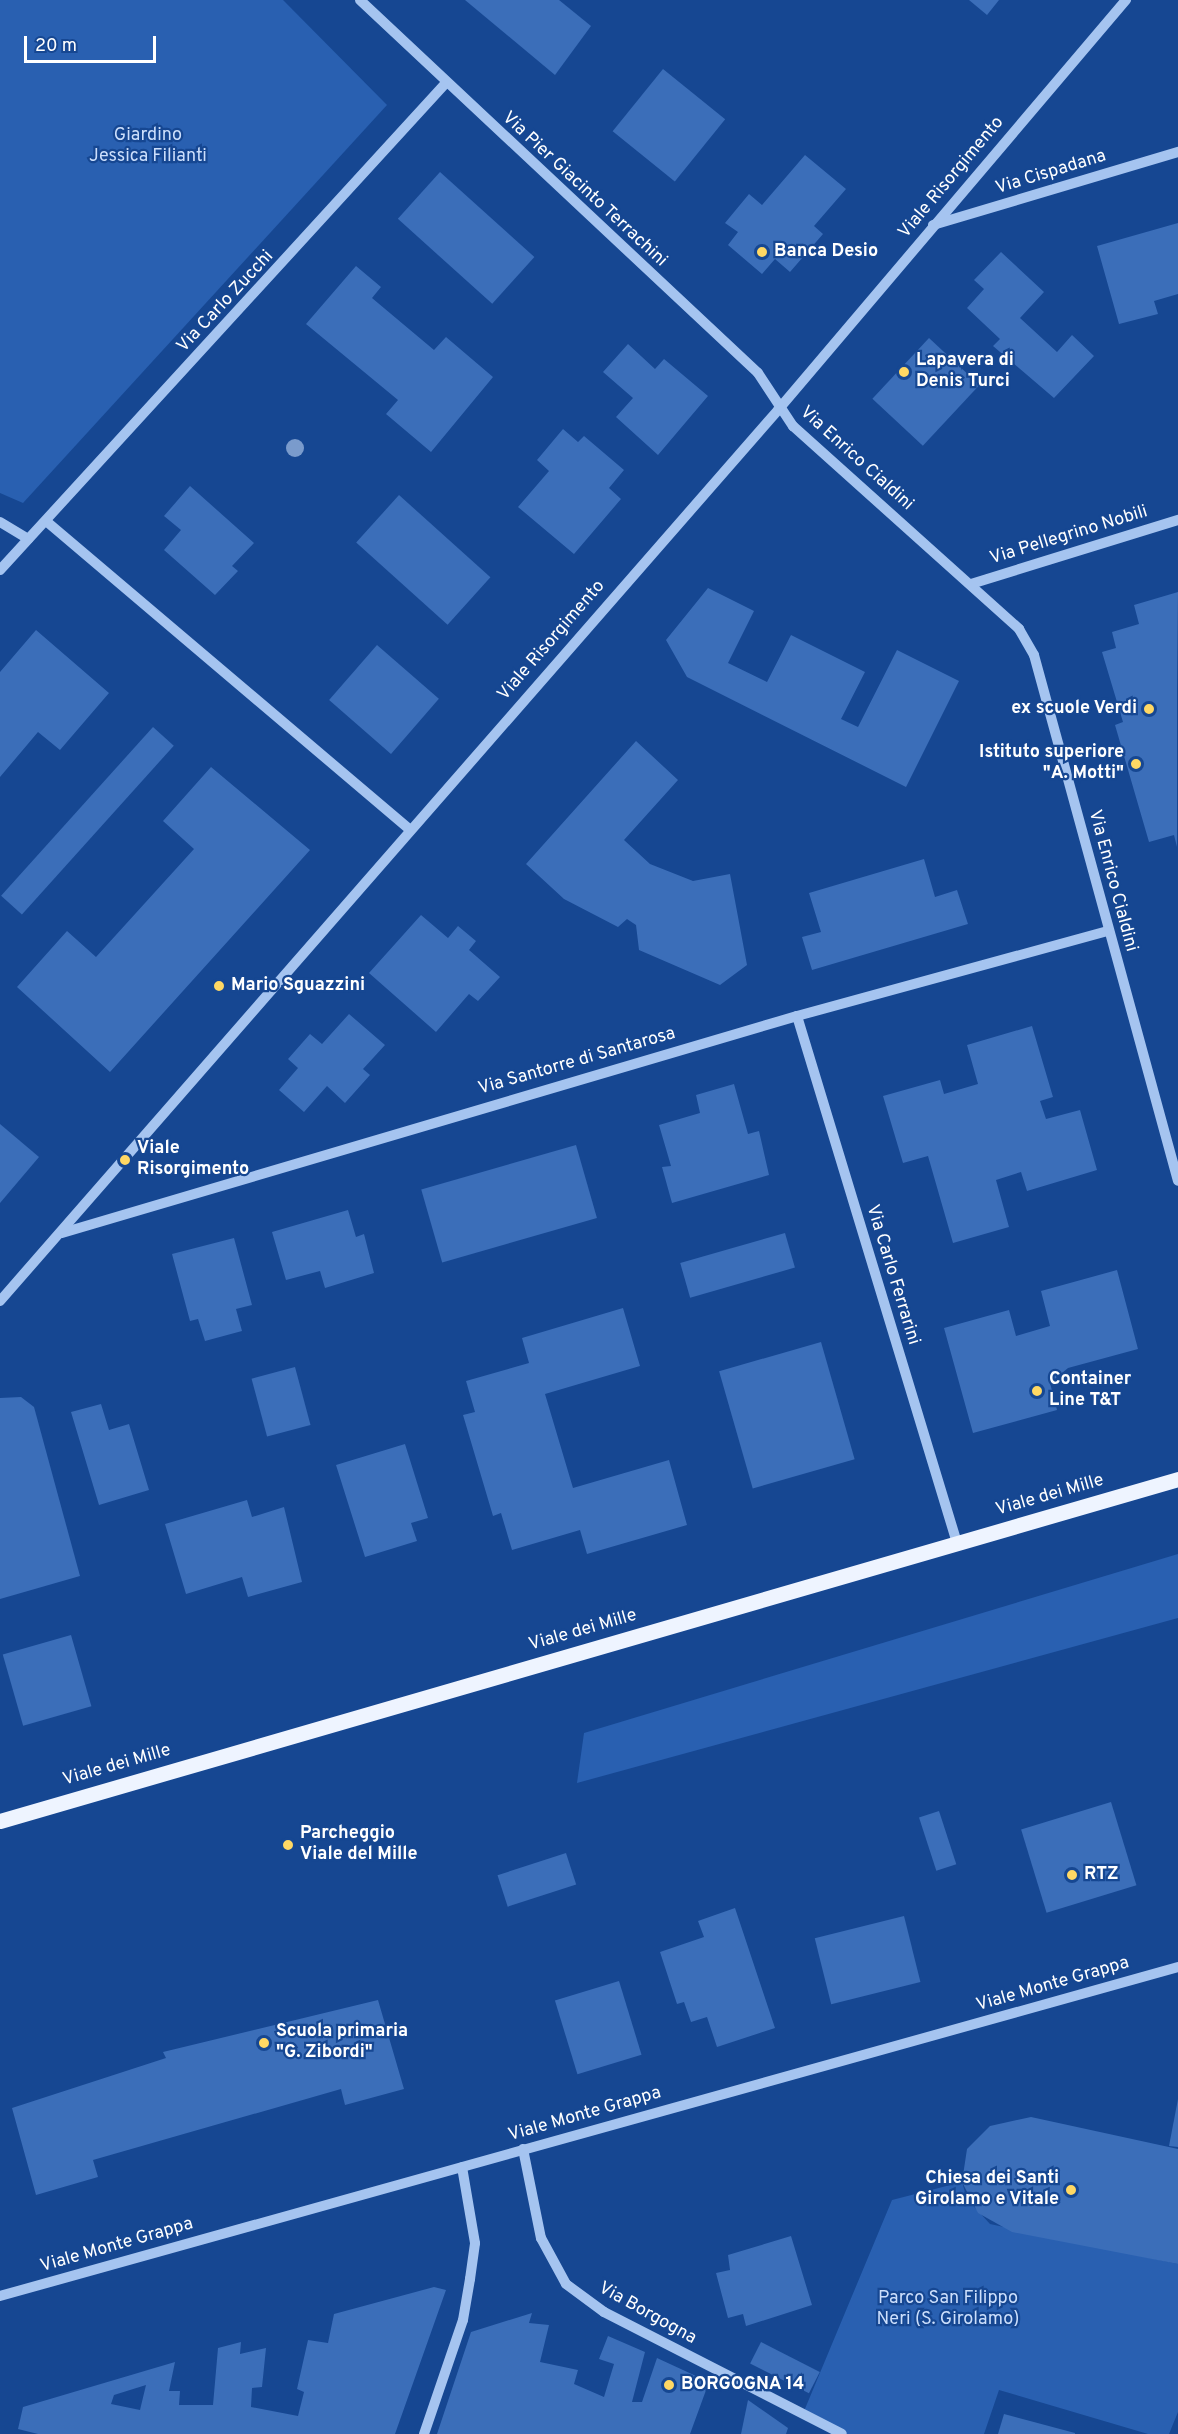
<!DOCTYPE html>
<style>
body{margin:0}
#map{position:relative;width:1178px;height:2434px;overflow:hidden;background:#164792;font-family:Overpass,sans-serif}
div>[style]{position:absolute}
[style*='--x']{left:calc(var(--x)*1px);top:calc(var(--y)*1px);width:calc(var(--w)*1px);rotate:calc(var(--a)*1deg)}
.green>*{inset:0;background:#2960b1}
.building>*{inset:0;background:#3b6eb9;transform-origin:0 0}
.minor>*{height:10px;margin:-5px;padding:0 5px;transform-origin:5px;border-radius:5px;background:#a5c4f0}
.major>*{height:15px;margin:-7.5px;padding:0 7.5px;transform-origin:7.5px;border-radius:7.5px;background:#eef4ff}
.trees>*{width:18px;height:18px;margin:-9px;border-radius:50%;background:#7a9bcc}
.dots>*{width:16px;height:16px;translate:-50% -50%;box-sizing:border-box;border:3px solid #164792;border-radius:50%}
span{translate:-50% -50%;white-space:nowrap;text-align:center;line-height:1.15;-webkit-text-stroke:4.5px #164792;paint-order:stroke}
.park-label{font-size:18px;color:#ccdffc}
.street-label{font-size:18px;color:#fff}
.poi-label{font-size:18px;color:#fff;font-weight:700}
.left{translate:0 -50%;text-align:left}
.right{translate:-100% -50%;text-align:right}
.scale{position:absolute;left:24px;top:36px;width:132px;height:27px;box-sizing:border-box;border:3px solid #fff;border-top:0;padding-left:8px;font-size:18px;line-height:21px;white-space:nowrap;color:#fff;-webkit-text-stroke:4px #164792;paint-order:stroke}
</style>
<div id="map">
<div class="green">
<i style="clip-path:polygon(0 0,283px 0,387px 105px,23px 503px,0 493px)"></i>
<i style="clip-path:polygon(1178px 1554px,1178px 1618px,577px 1783px,584px 1733px)"></i>
<i style="clip-path:polygon(962px 2182px,967px 2199px,990px 2224px,1178px 2264px,1178px 2412px,1169px 2434px,1148px 2434px,999px 2390px,984px 2434px,842px 2434px,802px 2416px,892px 2200px)"></i>
</div>
<div class="building">
<i style="clip-path:polygon(465px 0,559px 0,591px 26px,555px 75px)"></i>
<i style="clip-path:polygon(969px 0,999px 0,987px 15px)"></i>
<i style="left:663px;top:69px;width:80px;height:80px;rotate:39deg"></i>
<i style="clip-path:polygon(805px 155px,846px 189px,814px 226px,823px 234px,790px 272px,775px 259px,762px 274px,728px 245px,738px 232px,725px 223px,749px 194px,762px 205px)"></i>
<i style="left:440px;top:172px;width:127px;height:63px;rotate:42deg"></i>
<i style="clip-path:polygon(1178px 223px,1178px 294px,1154px 301px,1158px 314px,1119px 324px,1097px 246px)"></i>
<i style="clip-path:polygon(1001px 252px,1044px 292px,1020px 318px,1057px 352px,1072px 335px,1094px 356px,1054px 398px,993px 346px,1000px 339px,967px 308px,984px 289px,974px 280px)"></i>
<i style="clip-path:polygon(356px 266px,381px 287px,372px 298px,434px 350px,446px 337px,493px 377px,431px 452px,386px 414px,398px 400px,306px 324px)"></i>
<i style="left:929px;top:338px;width:69px;height:83px;rotate:43deg"></i>
<i style="clip-path:polygon(628px 344px,655px 369px,664px 359px,708px 396px,658px 455px,616px 417px,633px 398px,603px 372px)"></i>
<i style="clip-path:polygon(563px 429px,578px 442px,584px 436px,624px 470px,609px 488px,621px 499px,574px 554px,518px 507px,549px 471px,537px 460px)"></i>
<i style="clip-path:polygon(190px 486px,254px 543px,232px 566px,238px 571px,215px 595px,164px 550px,181px 530px,164px 516px)"></i>
<i style="left:399px;top:495px;width:123px;height:64px;rotate:42deg"></i>
<i style="clip-path:polygon(708px 588px,754px 611px,728px 663px,767px 682px,791px 635px,865px 672px,841px 719px,858px 727px,897px 650px,959px 681px,906px 787px,687px 677px,666px 640px)"></i>
<i style="clip-path:polygon(1178px 592px,1177px 691px,1177px 847px,1174px 835px,1149px 842px,1115px 725px,1123px 722px,1102px 652px,1116px 648px,1112px 632px,1139px 624px,1134px 605px)"></i>
<i style="clip-path:polygon(36px 630px,109px 693px,60px 750px,38px 732px,0 777px,0 672px)"></i>
<i style="left:377px;top:645px;width:82px;height:73px;rotate:41deg"></i>
<i style="left:153px;top:727px;width:28px;height:227px;rotate:42deg"></i>
<i style="clip-path:polygon(636px 741px,678px 780px,624px 840px,650px 864px,693px 881px,730px 874px,747px 965px,720px 985px,639px 950px,636px 925px,627px 919px,618px 927px,564px 899px,526px 864px)"></i>
<i style="clip-path:polygon(211px 767px,310px 850px,110px 1072px,17px 987px,67px 931px,96px 957px,194px 849px,163px 821px)"></i>
<i style="clip-path:polygon(924px 859px,935px 897px,957px 890px,968px 924px,812px 970px,802px 937px,821px 932px,809px 893px)"></i>
<i style="clip-path:polygon(421px 915px,448px 938px,458px 926px,476px 941px,469px 950px,500px 977px,478px 1001px,469px 994px,436px 1032px,369px 973px)"></i>
<i style="clip-path:polygon(349px 1014px,385px 1045px,363px 1069px,370px 1075px,345px 1103px,327px 1086px,304px 1112px,279px 1090px,298px 1068px,288px 1059px,310px 1034px,322px 1044px)"></i>
<i style="clip-path:polygon(1032px 1026px,1053px 1097px,1040px 1101px,1046px 1119px,1080px 1110px,1097px 1170px,1027px 1191px,1021px 1172px,996px 1180px,1009px 1227px,953px 1243px,928px 1156px,903px 1163px,883px 1096px,940px 1080px,944px 1094px,978px 1084px,967px 1045px)"></i>
<i style="clip-path:polygon(734px 1084px,748px 1134px,759px 1131px,769px 1175px,672px 1203px,662px 1167px,671px 1166px,659px 1125px,700px 1113px,696px 1095px)"></i>
<i style="clip-path:polygon(0 1124px,39px 1157px,0 1203px)"></i>
<i style="left:576px;top:1145px;width:76px;height:161px;rotate:74deg"></i>
<i style="clip-path:polygon(348px 1210px,356px 1237px,364px 1234px,374px 1273px,325px 1288px,320px 1271px,286px 1280px,272px 1232px)"></i>
<i style="left:785px;top:1233px;width:36px;height:109px;rotate:74deg"></i>
<i style="clip-path:polygon(234px 1238px,252px 1305px,236px 1309px,242px 1331px,205px 1341px,198px 1319px,190px 1321px,172px 1254px)"></i>
<i style="clip-path:polygon(1117px 1270px,1138px 1349px,1068px 1368px,1050px 1383px,1057px 1410px,973px 1433px,944px 1328px,1009px 1310px,1016px 1336px,1050px 1326px,1041px 1291px)"></i>
<i style="clip-path:polygon(623px 1308px,640px 1366px,545px 1394px,573px 1488px,669px 1460px,687px 1525px,587px 1554px,580px 1530px,512px 1550px,501px 1513px,493px 1516px,463px 1415px,475px 1412px,466px 1381px,529px 1363px,522px 1338px)"></i>
<i style="left:821px;top:1342px;width:122px;height:106px;rotate:74deg"></i>
<i style="left:295px;top:1367px;width:60px;height:45px;rotate:75deg"></i>
<i style="clip-path:polygon(21px 1397px,34px 1407px,80px 1576px,0 1599px,0 1398px)"></i>
<i style="clip-path:polygon(101px 1404px,109px 1430px,129px 1424px,149px 1490px,99px 1505px,71px 1412px)"></i>
<i style="clip-path:polygon(405px 1444px,428px 1518px,411px 1523px,417px 1541px,365px 1557px,336px 1465px)"></i>
<i style="clip-path:polygon(247px 1500px,252px 1517px,284px 1507px,302px 1582px,248px 1597px,242px 1577px,186px 1594px,165px 1524px)"></i>
<i style="left:71px;top:1635px;width:74px;height:71px;rotate:74deg"></i>
<i style="left:1111px;top:1802px;width:87px;height:94px;rotate:73deg"></i>
<i style="left:939px;top:1811px;width:56px;height:21px;rotate:72deg"></i>
<i style="left:566px;top:1853px;width:33px;height:72px;rotate:72deg"></i>
<i style="clip-path:polygon(735px 1908px,775px 2028px,717px 2047px,707px 2017px,691px 2022px,684px 2002px,677px 2004px,660px 1952px,704px 1937px,698px 1921px)"></i>
<i style="left:904px;top:1916px;width:68px;height:92px;rotate:76deg"></i>
<i style="left:619px;top:1981px;width:77px;height:67px;rotate:73deg"></i>
<i style="clip-path:polygon(378px 2000px,404px 2089px,345px 2105px,341px 2089px,93px 2160px,98px 2177px,36px 2195px,12px 2108px,166px 2058px,163px 2052px)"></i>
<i style="clip-path:polygon(1178px 2099px,1178px 2147px,1169px 2146px)"></i>
<i style="clip-path:polygon(1031px 2117px,1178px 2149px,1178px 2264px,1012px 2232px,978px 2213px,962px 2182px,967px 2149px,990px 2126px)"></i>
<i style="clip-path:polygon(791px 2236px,812px 2305px,746px 2326px,743px 2314px,728px 2318px,716px 2273px,730px 2270px,728px 2255px)"></i>
<i style="clip-path:polygon(evenodd,434px 2287px,446px 2290px,395px 2434px,38px 2434px,18px 2429px,23px 2407px,175px 2362px,169px 2391px,180px 2391px,179px 2405px,213px 2405px,218px 2348px,241px 2342px,240px 2354px,266px 2348px,262px 2387px,252px 2388px,251px 2407px,298px 2416px,304px 2392px,297px 2389px,308px 2340px,328px 2343px,334px 2314px,434px 2287px,146px 2385px,140px 2410px,111px 2404px,114px 2395px,146px 2385px)"></i>
<i style="clip-path:polygon(532px 2313px,529px 2323px,549px 2325px,540px 2362px,578px 2370px,574px 2384px,604px 2397px,614px 2364px,599px 2359px,608px 2336px,645px 2352px,632px 2402px,642px 2402px,657px 2358px,709px 2382px,690px 2434px,437px 2434px,471px 2332px)"></i>
<i style="left:761px;top:2342px;width:66px;height:24px;rotate:27deg"></i>
<i style="clip-path:polygon(748px 2400px,788px 2428px,786px 2434px,741px 2434px)"></i>
<i style="clip-path:polygon(1004px 2414px,1075px 2433px,1075px 2434px,998px 2434px)"></i>
</div>
<div class="minor">
<i style="--x:360;--y:0;--w:545;--a:43.14"></i>
<i style="--x:758;--y:373;--w:64;--a:56.6"></i>
<i style="--x:793;--y:426;--w:304;--a:41.9"></i>
<i style="--x:1019;--y:629;--w:30;--a:60"></i>
<i style="--x:1034;--y:655;--w:545;--a:74.69"></i>
<i style="--x:933;--y:225;--w:256;--a:-16.6"></i>
<i style="--x:46;--y:521;--w:476;--a:40.3"></i>
<i style="--x:0;--y:522;--w:33;--a:31"></i>
<i style="--x:0;--y:570;--w:659;--a:-47.52"></i>
<i style="--x:971;--y:584;--w:217;--a:-17.2"></i>
<i style="--x:797;--y:1016;--w:551;--a:73.11"></i>
<i style="--x:62;--y:1233;--w:766;--a:-16.45"></i>
<i style="--x:797;--y:1016;--w:322;--a:-15.3"></i>
<i style="--x:0;--y:1301;--w:1183;--a:-48.87"></i>
<i style="--x:778;--y:410;--w:538;--a:-49.68"></i>
<i style="--x:523;--y:2149;--w:91;--a:78.6"></i>
<i style="--x:541;--y:2238;--w:52;--a:61.5"></i>
<i style="--x:566;--y:2284;--w:47;--a:36.4"></i>
<i style="--x:604;--y:2312;--w:267;--a:27.1"></i>
<i style="--x:0;--y:2296;--w:1223;--a:-15.6"></i>
<i style="--x:424;--y:2434;--w:120;--a:-71.1"></i>
<i style="--x:463;--y:2320;--w:42;--a:-80.3"></i>
<i style="--x:470;--y:2279;--w:36;--a:-82"></i>
<i style="--x:475;--y:2243;--w:77;--a:-99.7"></i>
</div>
<div class="major">
<i style="--x:0;--y:1821;--w:1227;--a:-16.19"></i>
</div>
<div class="trees">
<i style="left:295px;top:448px"></i>
</div>
<div class="dots">
<i style="left:762px;top:252px;background:#ffd864"></i>
<i style="left:904px;top:372px;background:#ffd864"></i>
<i style="left:1149px;top:709px;background:#ffd864"></i>
<i style="left:1136px;top:764px;background:#ffd864"></i>
<i style="left:219px;top:986px;background:#ffd864"></i>
<i style="left:125px;top:1160px;background:#ffd864"></i>
<i style="left:1037px;top:1391px;background:#ffd864"></i>
<i style="left:288px;top:1845px;background:#ffd864"></i>
<i style="left:1072px;top:1875px;background:#ffd864"></i>
<i style="left:264px;top:2043px;background:#ffd864"></i>
<i style="left:1071px;top:2190px;background:#ffd864"></i>
<i style="left:669px;top:2385px;background:#ffd864"></i>
</div>
<div class="park-label">
<span style="left:148px;top:147px">Giardino<br>Jessica Filianti</span>
<span style="left:948px;top:2310px">Parco San Filippo<br>Neri (S. Girolamo)</span>
</div>
<div class="street-label">
<span style="left:1051px;top:173px;rotate:-17deg">Via Cispadana</span>
<span style="left:952px;top:178px;rotate:-50deg">Viale Risorgimento</span>
<span style="left:584px;top:190px;rotate:43deg">Via Pier Giacinto Terrachini</span>
<span style="left:226px;top:302px;rotate:-47deg">Via Carlo Zucchi</span>
<span style="left:856px;top:459px;rotate:42deg">Via Enrico Cialdini</span>
<span style="left:1069px;top:536px;rotate:-17deg">Via Pellegrino Nobili</span>
<span style="left:552px;top:641px;rotate:-49deg">Viale Risorgimento</span>
<span style="left:1112px;top:881px;rotate:75deg">Via Enrico Cialdini</span>
<span style="left:577px;top:1062px;rotate:-16deg">Via Santorre di Santarosa</span>
<span style="left:892px;top:1275px;rotate:73deg">Via Carlo Ferrarini</span>
<span style="left:1050px;top:1496px;rotate:-16deg">Viale dei Mille</span>
<span style="left:583px;top:1631px;rotate:-16deg">Viale dei Mille</span>
<span style="left:117px;top:1766px;rotate:-16deg">Viale dei Mille</span>
<span style="left:1053px;top:1985px;rotate:-16deg">Viale Monte Grappa</span>
<span style="left:585px;top:2115px;rotate:-16deg">Viale Monte Grappa</span>
<span style="left:117px;top:2246px;rotate:-16deg">Viale Monte Grappa</span>
<span style="left:647px;top:2314px;rotate:29deg">Via Borgogna</span>
</div>
<div class="poi-label">
<span class="left" style="left:774px;top:252px">Banca Desio</span>
<span class="left" style="left:916px;top:372px">Lapavera di<br>Denis Turci</span>
<span class="right" style="left:1137px;top:709px">ex scuole Verdi</span>
<span class="right" style="left:1124px;top:764px">Istituto superiore<br>"A. Motti"</span>
<span class="left" style="left:231px;top:986px">Mario Sguazzini</span>
<span class="left" style="left:137px;top:1160px">Viale<br>Risorgimento</span>
<span class="left" style="left:1049px;top:1391px">Container<br>Line T&amp;T</span>
<span class="left" style="left:300px;top:1845px">Parcheggio<br>Viale del Mille</span>
<span class="left" style="left:1084px;top:1875px">RTZ</span>
<span class="left" style="left:276px;top:2043px">Scuola primaria<br>"G. Zibordi"</span>
<span class="right" style="left:1059px;top:2190px">Chiesa dei Santi<br>Girolamo e Vitale</span>
<span class="left" style="left:681px;top:2385px">BORGOGNA 14</span>
</div>
<div class="scale">20 m</div>
</div>
